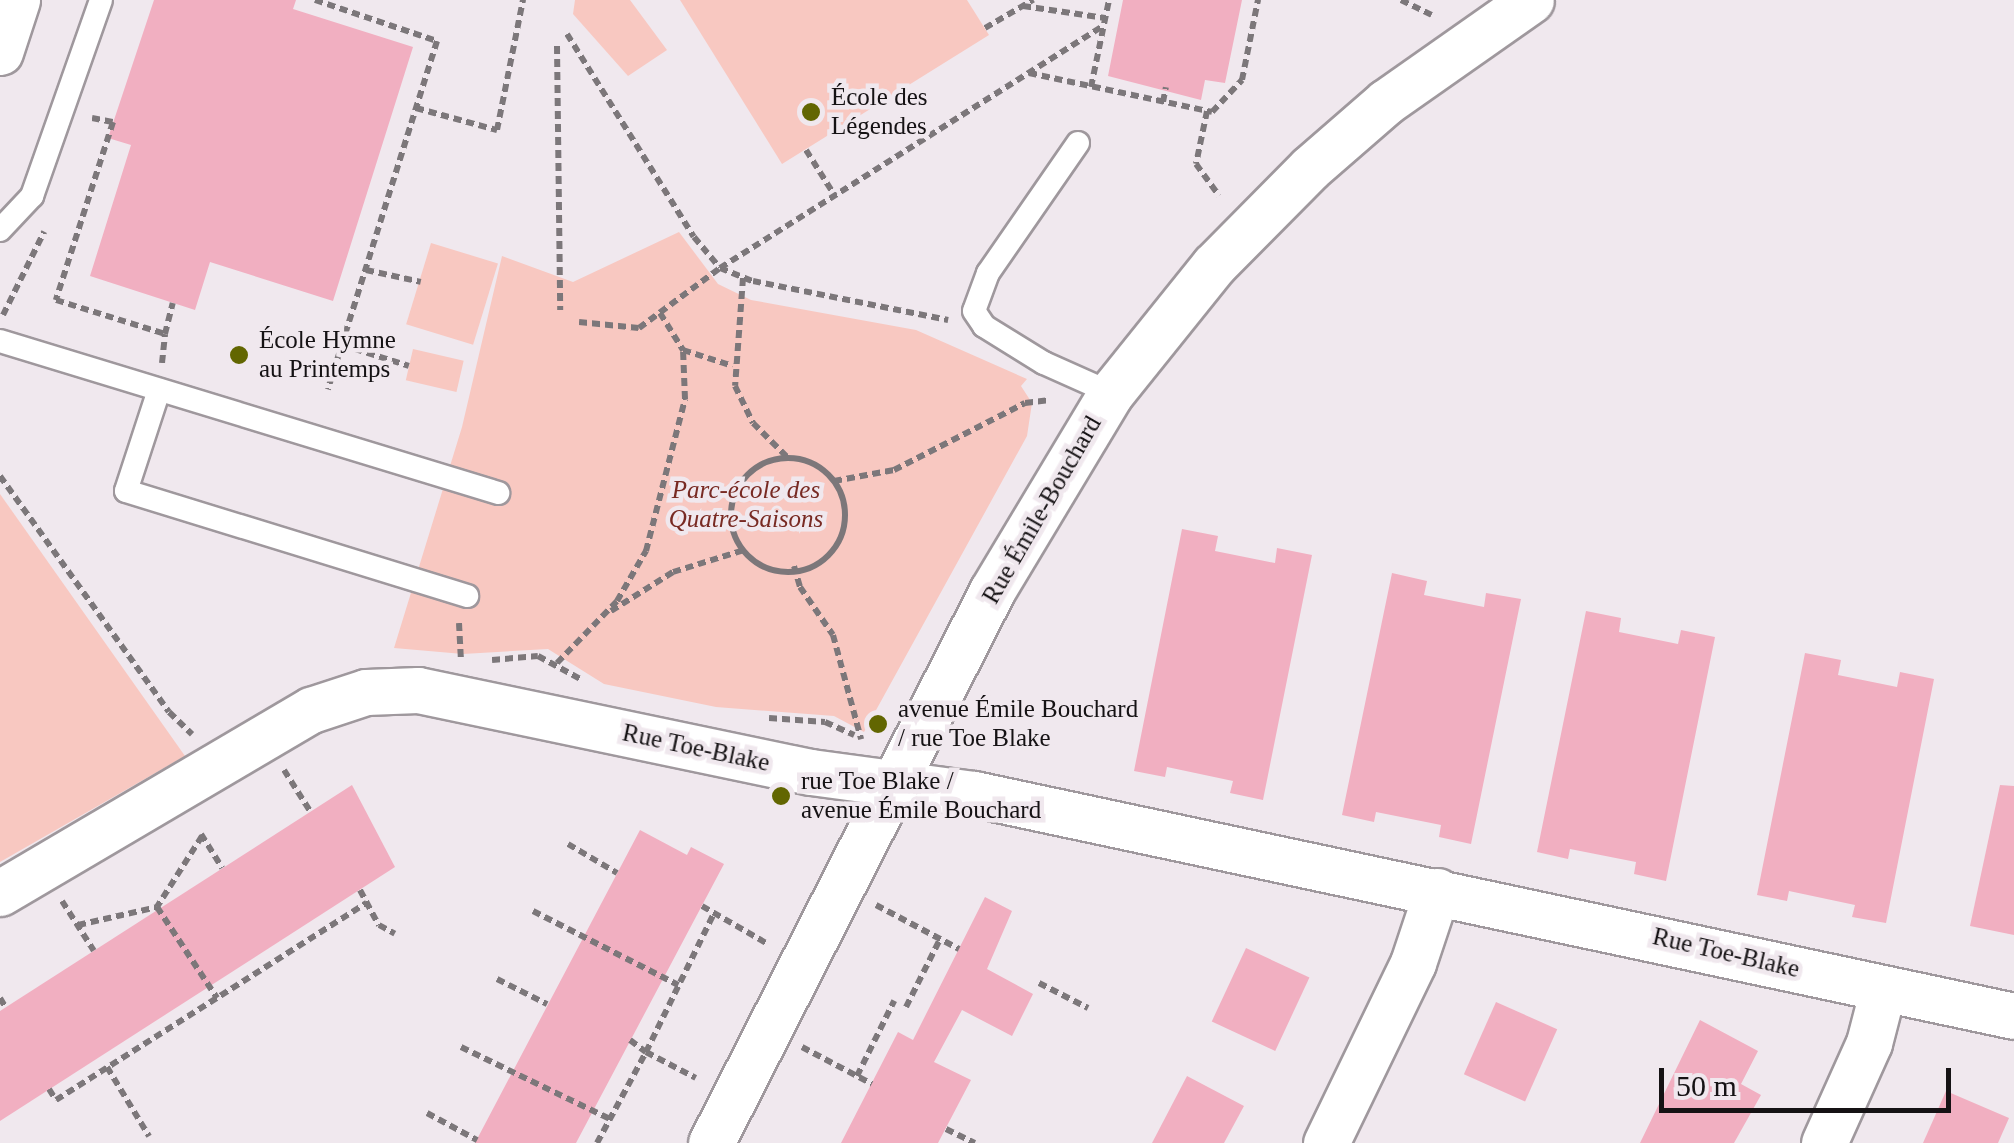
<!DOCTYPE html>
<meta charset="utf-8">
<style>
body{margin:0}
#map{position:relative;width:2014px;height:1143px;overflow:hidden;background:#f0e8ee;font-family:"Times New Roman",serif}
div>[style]{position:absolute}
[style*='--x']{left:calc(var(--x)*1px);top:calc(var(--y)*1px);width:calc(var(--w)*1px);rotate:calc(var(--a)*1deg)}
.green>*{inset:0;background:#f8c8c1;transform-origin:0 0}
.building>*{inset:0;background:#f1afc1;transform-origin:0 0}
.path>*{height:6px;margin-top:-3px;transform-origin:0;background:repeating-linear-gradient(90deg,#7c777a 0 8px,transparent 0 13px)}
.path>.ring{margin:-3px;padding:0;box-sizing:content-box;background:none;border:6px solid #7c777a;border-radius:50%}
.roads{filter:drop-shadow(2px 0 #9f989d) drop-shadow(-2px 0 #9f989d) drop-shadow(0 2px #9f989d) drop-shadow(0 -2px #9f989d)}
.service>*{height:22px;margin:-11px;padding:0 11px;transform-origin:11px;border-radius:11px;background:#fff}
.minor>*{height:45px;margin:-22.5px;padding:0 22.5px;transform-origin:22.5px;border-radius:22.5px;background:#fff}
.dots>*{width:28px;height:28px;translate:-50% -50%;box-sizing:border-box;border:5px solid #f0e8ee;border-radius:50%}
span{translate:-50% -50%;white-space:nowrap;text-align:center;line-height:1.15;-webkit-text-stroke:9px #f0e8ee;paint-order:stroke}
.poi-label{font-size:25px;color:#151214}
.left{translate:0 -50%;text-align:left}
.park-label{font-size:25px;color:#782a23;font-style:italic}
.street-label{font-size:25px;color:#151214}
.scale{position:absolute;left:1659px;top:1068px;width:292px;height:45px;box-sizing:border-box;border:5px solid #151214;border-top:0;padding-left:12px;font-size:30px;line-height:35px;white-space:nowrap;color:#151214;-webkit-text-stroke:8px #f0e8ee;paint-order:stroke}
</style>
<div id="map">
<div class="green">
<i style="clip-path:polygon(575px 0,630px 0,667px 50px,628px 76px,573px 14px)"></i>
<i style="clip-path:polygon(680px 0,967px 0,989px 35px,782px 164px)"></i>
<i style="clip-path:polygon(679px 232px,718px 284px,751px 300px,916px 330px,1027px 379px,1021px 386px,1032px 403px,1027px 436px,864px 732px,834px 716px,716px 707px,604px 684px,548px 649px,463px 654px,394px 648px,462px 427px,502px 256px,573px 282px)"></i>
<i style="left:431px;top:243px;width:70px;height:85px;rotate:17deg"></i>
<i style="left:413px;top:349px;width:52px;height:32px;rotate:13deg"></i>
<i style="clip-path:polygon(0 494px,185px 756px,0 862px)"></i>
</div>
<div class="building">
<i style="clip-path:polygon(154px 0,296px 0,293px 9px,413px 47px,333px 301px,210px 262px,195px 310px,90px 276px,131px 145px,108px 138px)"></i>
<i style="clip-path:polygon(1123px 0,1242px 0,1225px 83px,1205px 80px,1201px 100px,1108px 76px)"></i>
<i style="clip-path:polygon(1182px 529px,1218px 536px,1215px 551px,1275px 563px,1277px 548px,1312px 555px,1263px 800px,1230px 793px,1233px 781px,1167px 767px,1165px 777px,1134px 771px)"></i>
<i style="clip-path:polygon(1392px 573px,1427px 581px,1424px 595px,1484px 607px,1486px 593px,1521px 599px,1471px 844px,1439px 837px,1441px 825px,1376px 812px,1374px 822px,1342px 815px)"></i>
<i style="clip-path:polygon(1586px 611px,1621px 618px,1619px 632px,1678px 644px,1681px 630px,1715px 637px,1666px 881px,1634px 874px,1636px 862px,1570px 849px,1568px 859px,1537px 852px)"></i>
<i style="clip-path:polygon(1805px 653px,1841px 660px,1838px 675px,1897px 687px,1900px 672px,1934px 679px,1886px 923px,1852px 917px,1855px 905px,1789px 891px,1787px 901px,1757px 895px)"></i>
<i style="clip-path:polygon(352px 785px,395px 867px,0 1121px,0 1011px)"></i>
<i style="clip-path:polygon(2000px 785px,2014px 786px,2014px 935px,1970px 926px)"></i>
<i style="clip-path:polygon(640px 830px,687px 855px,691px 847px,724px 864px,576px 1143px,475px 1143px)"></i>
<i style="clip-path:polygon(985px 897px,1012px 911px,987px 969px,1033px 994px,1012px 1036px,962px 1010px,934px 1062px,971px 1080px,938px 1143px,841px 1143px,898px 1032px,913px 1040px)"></i>
<i style="left:1246px;top:948px;width:70px;height:81px;rotate:25deg"></i>
<i style="left:1496px;top:1002px;width:67px;height:79px;rotate:24deg"></i>
<i style="clip-path:polygon(1700px 1020px,1758px 1051px,1741px 1084px,1761px 1095px,1734px 1143px,1640px 1143px)"></i>
<i style="clip-path:polygon(1187px 1076px,1244px 1106px,1224px 1143px,1152px 1143px)"></i>
<i style="clip-path:polygon(1946px 1091px,2009px 1118px,1998px 1143px,1923px 1143px)"></i>
</div>
<div class="path">
<i style="--x:315;--y:0;--w:129;--a:18.6"></i>
<i style="--x:437;--y:41;--w:365;--a:107.4"></i>
<i style="--x:1401;--y:0;--w:34;--a:26"></i>
<i style="--x:1023;--y:6;--w:83;--a:8.3"></i>
<i style="--x:985;--y:28;--w:56;--a:-30.3"></i>
<i style="--x:567;--y:34;--w:239;--a:58"></i>
<i style="--x:694;--y:237;--w:40;--a:50"></i>
<i style="--x:720;--y:268;--w:35;--a:22"></i>
<i style="--x:753;--y:281;--w:199;--a:11.3"></i>
<i style="--x:557;--y:46;--w:264;--a:89.3"></i>
<i style="--x:1029;--y:73;--w:187;--a:12"></i>
<i style="--x:1212;--y:112;--w:44;--a:-46.8"></i>
<i style="--x:1242;--y:80;--w:82;--a:-78.7"></i>
<i style="--x:1091;--y:87;--w:89;--a:-78.3"></i>
<i style="--x:1163;--y:102;--w:15;--a:-79"></i>
<i style="--x:416;--y:108;--w:84;--a:15.2"></i>
<i style="--x:497;--y:130;--w:133;--a:-78.7"></i>
<i style="--x:1207;--y:111;--w:54;--a:101.7"></i>
<i style="--x:1196;--y:164;--w:39;--a:54"></i>
<i style="--x:92;--y:118;--w:21;--a:11"></i>
<i style="--x:113;--y:122;--w:187;--a:107.8"></i>
<i style="--x:56;--y:300;--w:114;--a:17.3"></i>
<i style="--x:165;--y:334;--w:32;--a:-76"></i>
<i style="--x:806;--y:150;--w:54;--a:57.8"></i>
<i style="--x:366;--y:270;--w:56;--a:12.3"></i>
<i style="--x:743;--y:278;--w:108;--a:94.2"></i>
<i style="--x:735;--y:386;--w:41;--a:64.1"></i>
<i style="--x:753;--y:423;--w:48;--a:45"></i>
<i style="--x:660;--y:313;--w:44;--a:58.1"></i>
<i style="--x:683;--y:350;--w:52;--a:17.7"></i>
<i style="--x:3;--y:315;--w:93;--a:-63.7"></i>
<i style="--x:579;--y:322;--w:60;--a:5.7"></i>
<i style="--x:639;--y:328;--w:101;--a:-36.5"></i>
<i style="--x:720;--y:268;--w:453;--a:-32.3"></i>
<i style="--x:342;--y:345;--w:70;--a:17.4"></i>
<i style="--x:162;--y:363;--w:29;--a:-84"></i>
<i class="ring" style="left:731px;top:458px;width:108px;height:108px"></i>
<i style="--x:0;--y:476;--w:290;--a:54.4"></i>
<i style="--x:169;--y:712;--w:32;--a:44"></i>
<i style="--x:834;--y:481;--w:61;--a:-10.4"></i>
<i style="--x:894;--y:470;--w:147;--a:-27.1"></i>
<i style="--x:1025;--y:403;--w:25;--a:-7"></i>
<i style="--x:794;--y:566;--w:22;--a:74"></i>
<i style="--x:800;--y:587;--w:58;--a:55.5"></i>
<i style="--x:833;--y:635;--w:108;--a:74.9"></i>
<i style="--x:611;--y:611;--w:73;--a:-32.2"></i>
<i style="--x:673;--y:572;--w:74;--a:-17.2"></i>
<i style="--x:459;--y:623;--w:37;--a:87"></i>
<i style="--x:492;--y:660;--w:46;--a:-5"></i>
<i style="--x:538;--y:656;--w:50;--a:28.6"></i>
<i style="--x:557;--y:663;--w:86;--a:-45.9"></i>
<i style="--x:617;--y:601;--w:58;--a:-59.9"></i>
<i style="--x:646;--y:551;--w:157;--a:-75.6"></i>
<i style="--x:685;--y:399;--w:49;--a:-92.3"></i>
<i style="--x:769;--y:718;--w:56;--a:4.1"></i>
<i style="--x:825;--y:722;--w:32;--a:24"></i>
<i style="--x:284;--y:770;--w:49;--a:57.6"></i>
<i style="--x:201;--y:834;--w:40;--a:58"></i>
<i style="--x:202;--y:836;--w:84;--a:122.4"></i>
<i style="--x:157;--y:907;--w:109;--a:56.6"></i>
<i style="--x:568;--y:844;--w:57;--a:30.6"></i>
<i style="--x:360;--y:890;--w:40;--a:62"></i>
<i style="--x:379;--y:925;--w:18;--a:29"></i>
<i style="--x:62;--y:901;--w:59;--a:57.4"></i>
<i style="--x:876;--y:905;--w:94;--a:27.9"></i>
<i style="--x:702;--y:906;--w:74;--a:30"></i>
<i style="--x:533;--y:911;--w:163;--a:27"></i>
<i style="--x:78;--y:925;--w:81;--a:-12.8"></i>
<i style="--x:497;--y:979;--w:56;--a:26.6"></i>
<i style="--x:1039;--y:983;--w:55;--a:27"></i>
<i style="--x:0;--y:998;--w:12;--a:59"></i>
<i style="--x:906;--y:1007;--w:76;--a:-63.4"></i>
<i style="--x:630;--y:1040;--w:20;--a:37"></i>
<i style="--x:646;--y:1052;--w:153;--a:-63.9"></i>
<i style="--x:461;--y:1047;--w:165;--a:25.8"></i>
<i style="--x:802;--y:1047;--w:79;--a:27.9"></i>
<i style="--x:107;--y:1067;--w:81;--a:58.7"></i>
<i style="--x:857;--y:1076;--w:84;--a:-63.7"></i>
<i style="--x:49;--y:1089;--w:13;--a:58"></i>
<i style="--x:56;--y:1100;--w:368;--a:-32.4"></i>
<i style="--x:427;--y:1113;--w:57;--a:28.4"></i>
<i style="--x:946;--y:1129;--w:32;--a:26"></i>
<i style="--x:597;--y:1143;--w:103;--a:-61.7"></i>
<i style="--x:646;--y:1052;--w:56;--a:27.5"></i>
</div>
<div class="roads">
<div class="service">
<i style="--x:1078;--y:143;--w:158;--a:124.7"></i>
<i style="--x:988;--y:273;--w:40;--a:110.2"></i>
<i style="--x:974;--y:311;--w:18;--a:56"></i>
<i style="--x:984;--y:326;--w:70;--a:31.7"></i>
<i style="--x:1044;--y:363;--w:73;--a:24.1"></i>
<i style="--x:0;--y:230;--w:47;--a:-46.7"></i>
<i style="--x:32;--y:196;--w:208;--a:-70.6"></i>
<i style="--x:0;--y:341;--w:521;--a:16.97"></i>
<i style="--x:159;--y:390;--w:106;--a:108.1"></i>
<i style="--x:126;--y:491;--w:357;--a:17.1"></i>
</div>
<div class="minor">
<i style="--x:0;--y:52;--w:55;--a:-71.9"></i>
<i style="--x:0;--y:893;--w:361;--a:-30.5"></i>
<i style="--x:311;--y:710;--w:58;--a:-18.1"></i>
<i style="--x:366;--y:692;--w:52;--a:-2.2"></i>
<i style="--x:418;--y:690;--w:401;--a:11.8"></i>
<i style="--x:811;--y:772;--w:164;--a:7.7"></i>
<i style="--x:974;--y:794;--w:1063;--a:12.05"></i>
<i style="--x:711;--y:1143;--w:619;--a:-63.02"></i>
<i style="--x:992;--y:591;--w:231;--a:-59"></i>
<i style="--x:1111;--y:393;--w:164;--a:-51.2"></i>
<i style="--x:1214;--y:265;--w:136;--a:-45.3"></i>
<i style="--x:1310;--y:168;--w:101;--a:-41"></i>
<i style="--x:1386;--y:102;--w:177;--a:-35.1"></i>
<i style="--x:1326;--y:1143;--w:200;--a:-64.2"></i>
<i style="--x:1413;--y:963;--w:76;--a:-71.6"></i>
<i style="--x:1824;--y:1143;--w:110;--a:-65.8"></i>
<i style="--x:1869;--y:1043;--w:56;--a:-75.5"></i>
</div>
</div>
<div class="dots">
<i style="left:811px;top:112px;background:#626601"></i>
<i style="left:239px;top:355px;background:#626601"></i>
<i style="left:878px;top:724px;background:#626601"></i>
<i style="left:781px;top:796px;background:#626601"></i>
</div>
<div class="poi-label">
<span class="left" style="left:831px;top:112px">École des<br>Légendes</span>
<span class="left" style="left:259px;top:355px">École Hymne<br>au Printemps</span>
<span class="left" style="left:898px;top:724px">avenue Émile Bouchard<br>/ rue Toe Blake</span>
<span class="left" style="left:801px;top:796px">rue Toe Blake /<br>avenue Émile Bouchard</span>
</div>
<div class="park-label">
<span style="left:746px;top:505px">Parc-école des<br>Quatre-Saisons</span>
</div>
<div class="street-label">
<span style="left:1042px;top:510px;rotate:-60deg">Rue Émile-Bouchard</span>
<span style="left:696px;top:748px;rotate:12deg">Rue Toe-Blake</span>
<span style="left:1726px;top:953px;rotate:13deg">Rue Toe-Blake</span>
</div>
<div class="scale">50 m</div>
</div>
